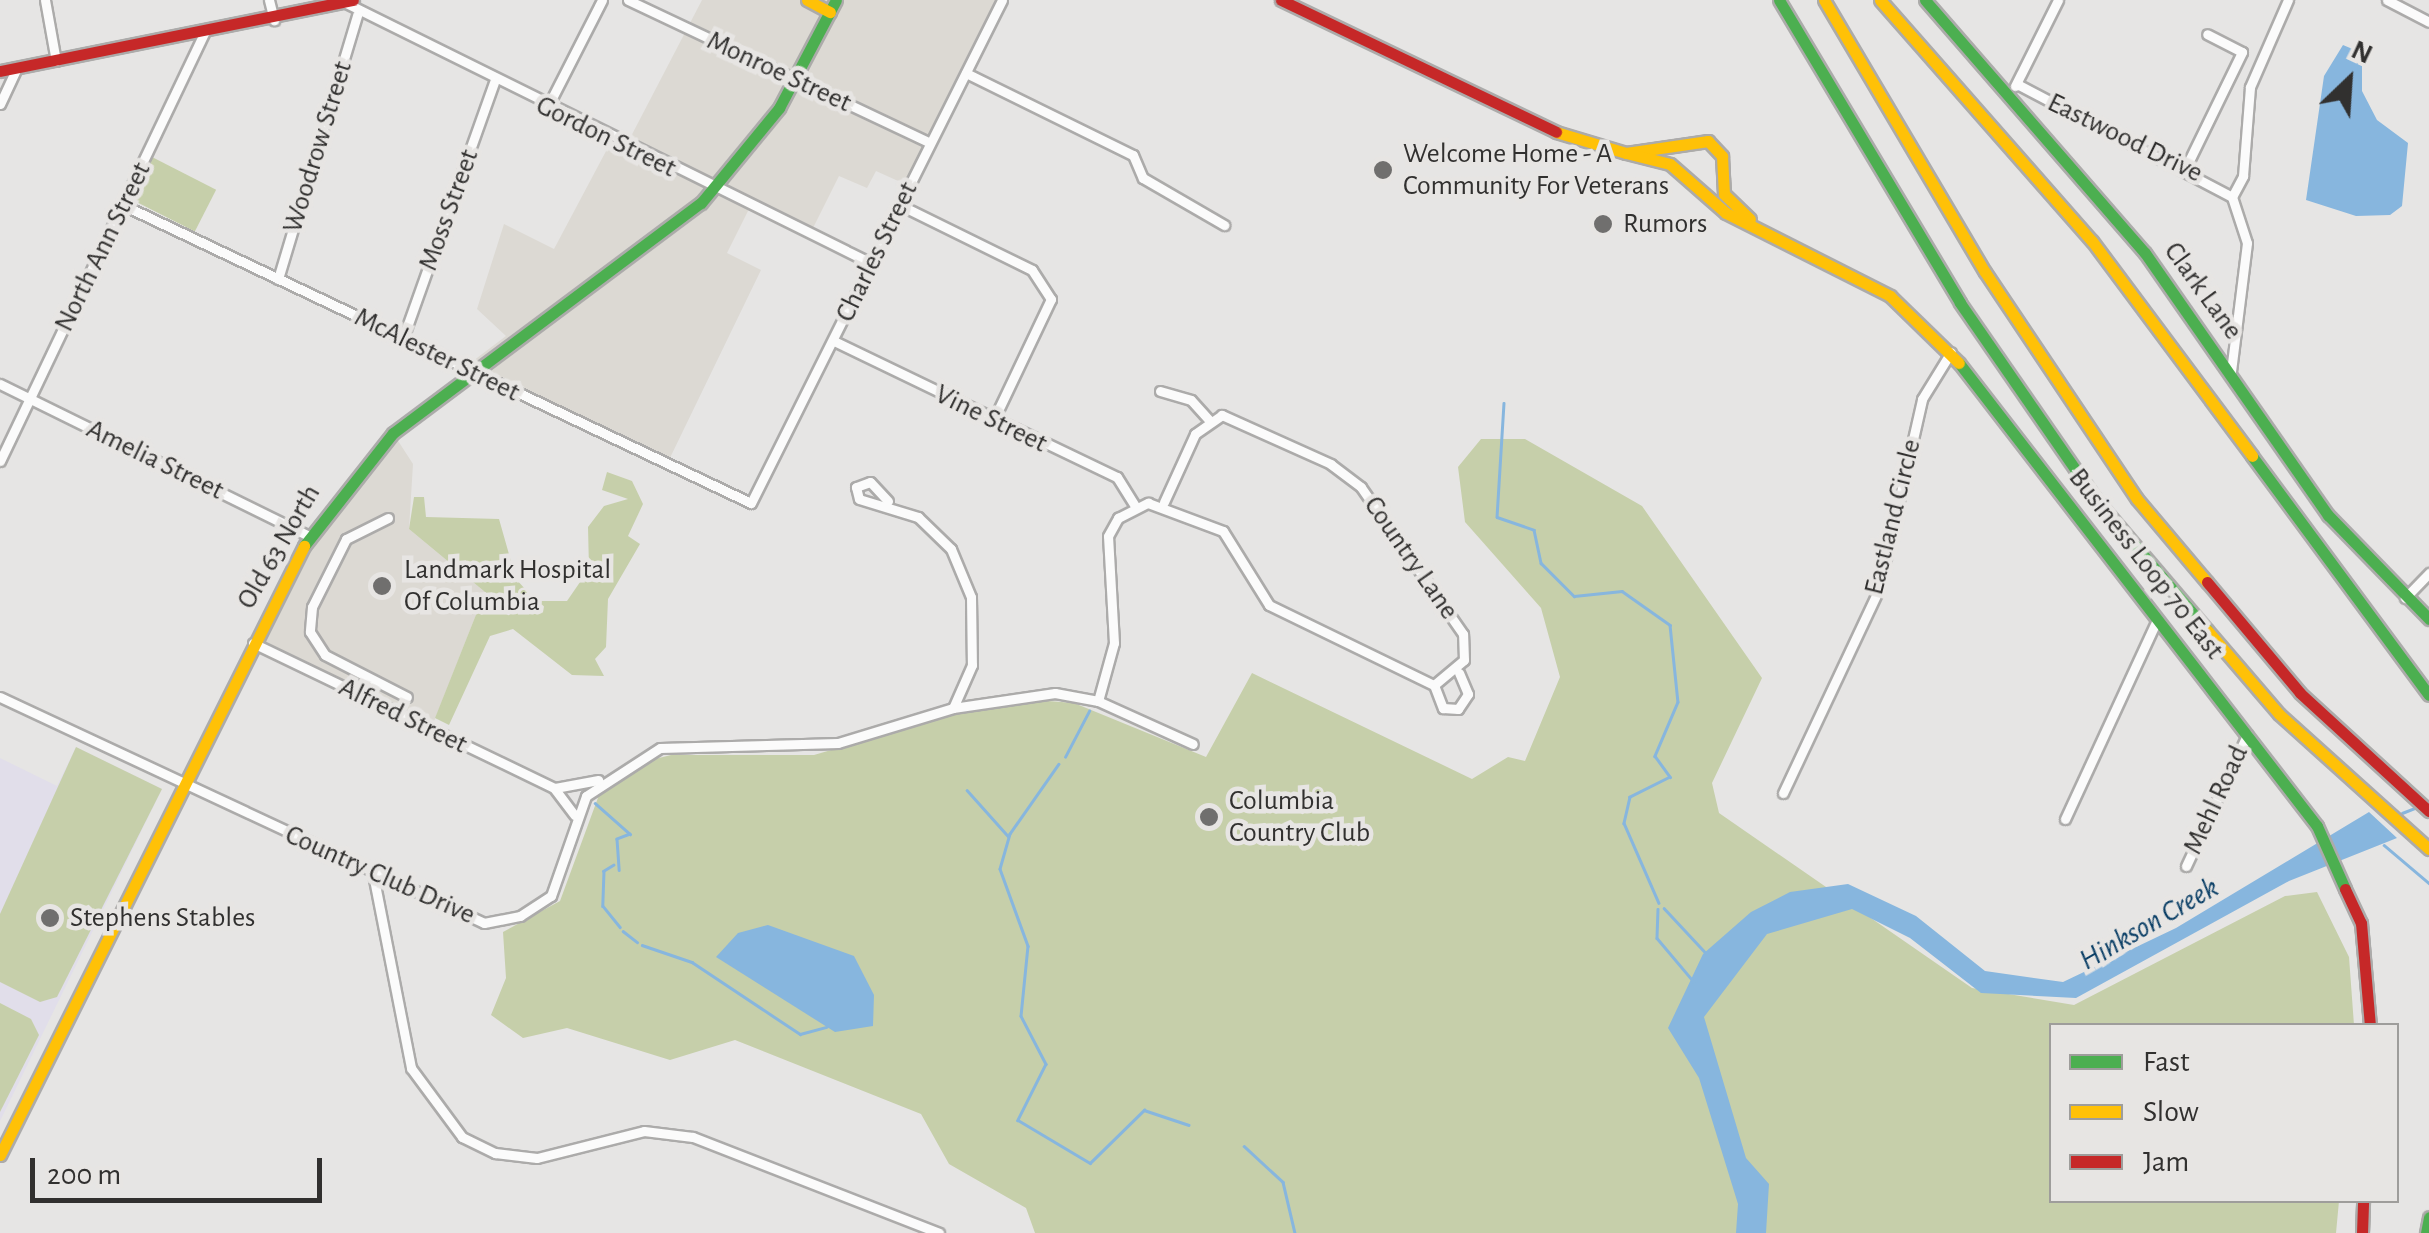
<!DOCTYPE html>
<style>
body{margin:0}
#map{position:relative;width:2429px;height:1233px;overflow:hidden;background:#e6e5e4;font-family:"Alegreya Sans",sans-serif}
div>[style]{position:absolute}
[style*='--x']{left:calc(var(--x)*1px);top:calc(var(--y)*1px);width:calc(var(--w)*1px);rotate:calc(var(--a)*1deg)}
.built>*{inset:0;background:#dcd9d3}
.education>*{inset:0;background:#e1deea}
.green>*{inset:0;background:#c6cfaa;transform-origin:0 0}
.water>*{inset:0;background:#87b6de}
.stream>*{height:2.5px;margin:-1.25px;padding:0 1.25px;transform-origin:1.25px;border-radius:1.25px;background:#87b6de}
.roads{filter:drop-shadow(2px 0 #acabaa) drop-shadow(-2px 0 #acabaa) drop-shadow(0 2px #acabaa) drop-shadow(0 -2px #acabaa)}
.street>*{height:9px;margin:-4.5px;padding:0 4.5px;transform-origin:4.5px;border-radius:4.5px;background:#fbfbfb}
.fast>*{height:11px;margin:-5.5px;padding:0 5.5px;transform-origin:5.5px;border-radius:5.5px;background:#4caf50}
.slow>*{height:11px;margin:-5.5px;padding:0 5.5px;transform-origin:5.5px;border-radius:5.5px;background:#ffc107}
.jam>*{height:11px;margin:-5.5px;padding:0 5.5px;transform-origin:5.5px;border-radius:5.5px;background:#c62828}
.dots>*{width:28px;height:28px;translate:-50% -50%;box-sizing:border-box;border:5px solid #e7e5e3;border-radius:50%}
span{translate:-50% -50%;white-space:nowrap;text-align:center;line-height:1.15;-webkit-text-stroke:9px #e7e5e3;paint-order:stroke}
.street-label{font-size:28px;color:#31302f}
.poi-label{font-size:28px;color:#31302f}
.left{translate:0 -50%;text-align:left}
.water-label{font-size:30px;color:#0b3f66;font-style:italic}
.legend{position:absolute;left:2049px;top:1023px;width:350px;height:180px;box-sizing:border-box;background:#e7e5e3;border:2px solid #9e9d9b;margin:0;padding:12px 18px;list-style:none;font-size:30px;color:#31302f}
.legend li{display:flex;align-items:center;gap:20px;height:50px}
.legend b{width:50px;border:2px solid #9e9d9b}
.north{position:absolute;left:2299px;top:30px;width:100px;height:100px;-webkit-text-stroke:8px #e7e5e3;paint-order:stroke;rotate:25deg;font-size:28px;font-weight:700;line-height:40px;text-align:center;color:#31302f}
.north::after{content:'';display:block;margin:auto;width:35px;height:45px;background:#31302f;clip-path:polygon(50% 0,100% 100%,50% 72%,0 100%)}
.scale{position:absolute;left:30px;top:1158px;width:292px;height:45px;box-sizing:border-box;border:5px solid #31302f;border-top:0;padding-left:12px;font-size:30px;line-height:35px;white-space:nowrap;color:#31302f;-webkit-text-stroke:8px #e7e5e3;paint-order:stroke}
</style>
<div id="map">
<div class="built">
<i style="clip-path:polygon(702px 0,1000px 0,907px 185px,876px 171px,867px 188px,839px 176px,811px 232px,751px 205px,727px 253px,761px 270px,667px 464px,465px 367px,506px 336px,477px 309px,504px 224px,554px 249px,613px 138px,627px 144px)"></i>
<i style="clip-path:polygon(393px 433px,413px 464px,409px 529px,485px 592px,431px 729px,253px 643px,309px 536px)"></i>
</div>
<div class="education">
<i style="clip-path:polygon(76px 747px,162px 789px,0 1121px,0 758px,57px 786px)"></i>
</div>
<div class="green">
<i style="left:152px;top:157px;width:72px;height:47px;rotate:27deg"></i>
<i style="clip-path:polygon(1481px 439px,1525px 439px,1642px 506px,1762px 678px,1712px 783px,1719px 813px,1972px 988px,2074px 1005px,2285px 896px,2317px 892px,2349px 957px,2354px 1025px,2052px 1026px,2052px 1200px,2339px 1201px,2336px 1233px,1035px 1233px,1026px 1208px,949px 1164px,921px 1114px,735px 1040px,670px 1060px,567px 1028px,523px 1038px,491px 1015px,506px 978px,503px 932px,560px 901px,599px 795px,643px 762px,671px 755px,814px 755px,965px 711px,1048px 701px,1074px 703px,1206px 757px,1252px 673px,1472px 779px,1508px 757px,1525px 761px,1560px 677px,1541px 608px,1465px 522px,1458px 467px)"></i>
<i style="clip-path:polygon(607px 472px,632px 481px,643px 504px,628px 536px,640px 544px,608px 599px,606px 647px,595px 659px,604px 676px,572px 675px,513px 629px,490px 636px,449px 725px,435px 718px,485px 592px,409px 529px,414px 497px,424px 497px,426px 517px,499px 519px,516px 579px,536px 601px,567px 601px,589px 569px,588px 527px,604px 506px,628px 499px,602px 490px)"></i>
<i style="clip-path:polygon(76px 747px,162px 789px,57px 997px,40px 1002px,0 982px,0 914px)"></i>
<i style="clip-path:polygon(0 1003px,31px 1019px,39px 1035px,0 1112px)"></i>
</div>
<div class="water">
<i style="clip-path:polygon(2343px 45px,2362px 53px,2362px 91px,2377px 120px,2408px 143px,2402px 206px,2390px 215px,2356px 216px,2306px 200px,2324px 76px)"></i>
<i style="clip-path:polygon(2369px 812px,2397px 838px,2289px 881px,2076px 998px,1981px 993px,1910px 938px,1852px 909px,1767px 934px,1704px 1017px,1746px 1158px,1769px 1184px,1766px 1233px,1736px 1233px,1738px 1204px,1699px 1078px,1668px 1028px,1703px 954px,1751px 912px,1790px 892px,1848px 884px,1916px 916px,1985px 971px,2063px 982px,2176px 928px)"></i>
<i style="clip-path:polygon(768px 925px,854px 956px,874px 995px,873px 1026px,835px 1032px,716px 957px,738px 933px)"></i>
</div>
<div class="stream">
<i style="--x:1504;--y:403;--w:114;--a:93.5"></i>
<i style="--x:1497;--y:517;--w:39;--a:19"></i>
<i style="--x:1534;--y:530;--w:34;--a:78"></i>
<i style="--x:1541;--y:563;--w:47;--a:45"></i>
<i style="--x:1574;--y:596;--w:48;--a:-5.9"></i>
<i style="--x:1622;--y:591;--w:59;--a:35.3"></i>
<i style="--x:1670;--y:625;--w:77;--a:84.1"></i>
<i style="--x:1678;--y:702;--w:59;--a:113.1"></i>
<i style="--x:1655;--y:756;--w:26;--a:54"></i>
<i style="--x:1670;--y:777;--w:45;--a:153.4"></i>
<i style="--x:1630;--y:797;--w:27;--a:103"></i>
<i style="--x:1624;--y:823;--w:87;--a:66.4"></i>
<i style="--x:1065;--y:757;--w:52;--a:-62.4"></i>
<i style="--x:1059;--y:764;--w:85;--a:125"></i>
<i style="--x:1010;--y:834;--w:36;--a:106"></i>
<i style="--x:1000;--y:869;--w:82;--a:70"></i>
<i style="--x:1028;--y:946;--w:70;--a:95.7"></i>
<i style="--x:1021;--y:1016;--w:54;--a:62.5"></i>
<i style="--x:1046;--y:1064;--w:63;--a:116.6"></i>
<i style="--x:1018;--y:1120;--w:84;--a:30.8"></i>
<i style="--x:1090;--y:1163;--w:76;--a:-44.5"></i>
<i style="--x:1144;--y:1110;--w:47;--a:18.4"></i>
<i style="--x:967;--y:790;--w:62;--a:48.3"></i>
<i style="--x:595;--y:803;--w:47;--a:41.5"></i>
<i style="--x:630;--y:834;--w:14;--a:159"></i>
<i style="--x:617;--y:839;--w:31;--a:86"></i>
<i style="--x:2402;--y:813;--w:17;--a:-21"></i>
<i style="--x:2384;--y:845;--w:59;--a:40.2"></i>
<i style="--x:614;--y:865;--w:12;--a:149"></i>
<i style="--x:604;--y:871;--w:35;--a:92"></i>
<i style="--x:603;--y:906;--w:27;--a:51"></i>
<i style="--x:1664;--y:908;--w:60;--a:47"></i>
<i style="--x:1658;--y:909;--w:29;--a:92"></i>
<i style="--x:1657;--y:938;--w:57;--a:49.9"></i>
<i style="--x:623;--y:931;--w:18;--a:38"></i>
<i style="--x:642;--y:945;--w:53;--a:18.8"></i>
<i style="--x:692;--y:962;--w:130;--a:33.7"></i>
<i style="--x:800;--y:1034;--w:27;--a:-15"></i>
<i style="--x:1244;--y:1146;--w:53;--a:42.7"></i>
<i style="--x:1283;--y:1182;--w:52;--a:76.8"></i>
</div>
<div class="roads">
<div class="street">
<i style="--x:45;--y:0;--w:62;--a:79.8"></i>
<i style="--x:269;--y:0;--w:21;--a:76"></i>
<i style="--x:628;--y:0;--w:334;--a:25.3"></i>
<i style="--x:2387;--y:0;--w:47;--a:27.6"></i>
<i style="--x:346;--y:3;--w:586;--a:26.35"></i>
<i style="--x:966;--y:73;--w:186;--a:26.2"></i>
<i style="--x:1133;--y:155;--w:25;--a:67"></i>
<i style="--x:1143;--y:178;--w:94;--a:30.1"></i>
<i style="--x:2017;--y:84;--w:243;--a:27.7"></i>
<i style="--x:2232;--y:197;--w:48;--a:71.9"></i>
<i style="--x:2247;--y:243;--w:129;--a:97.1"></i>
<i style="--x:2015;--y:86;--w:96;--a:-63.4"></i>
<i style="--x:0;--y:104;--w:40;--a:-65"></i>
<i style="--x:547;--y:108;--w:121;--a:-63"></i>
<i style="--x:2186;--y:167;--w:128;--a:-64"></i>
<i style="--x:2242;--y:52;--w:39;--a:-153"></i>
<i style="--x:2232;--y:197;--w:24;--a:-62"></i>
<i style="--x:2243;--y:176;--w:89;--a:-85.5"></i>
<i style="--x:2250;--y:87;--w:95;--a:-66.4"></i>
<i style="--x:123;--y:205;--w:695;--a:25.39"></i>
<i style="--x:751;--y:503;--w:562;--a:-63.48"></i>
<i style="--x:900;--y:205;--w:147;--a:26.2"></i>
<i style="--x:1032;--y:270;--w:35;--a:57"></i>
<i style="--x:1051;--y:299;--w:137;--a:115.4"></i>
<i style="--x:278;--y:279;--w:276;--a:-73.3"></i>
<i style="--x:403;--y:338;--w:272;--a:-70.4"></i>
<i style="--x:834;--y:341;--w:314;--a:25.7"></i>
<i style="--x:1117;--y:477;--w:36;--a:58"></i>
<i style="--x:0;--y:384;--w:344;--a:26.2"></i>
<i style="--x:1160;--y:391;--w:32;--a:16"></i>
<i style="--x:1191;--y:400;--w:27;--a:48"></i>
<i style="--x:0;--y:461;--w:474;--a:-64.5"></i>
<i style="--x:888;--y:501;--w:26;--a:-133"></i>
<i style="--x:870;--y:482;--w:15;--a:160"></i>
<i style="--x:856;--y:487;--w:12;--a:76"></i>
<i style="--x:859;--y:499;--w:62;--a:17"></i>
<i style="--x:918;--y:517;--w:46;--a:44.1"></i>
<i style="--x:951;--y:549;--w:52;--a:67.4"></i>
<i style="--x:971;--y:597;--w:68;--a:89.2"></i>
<i style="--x:972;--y:665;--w:47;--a:113.8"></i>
<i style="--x:388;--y:518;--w:47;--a:153.4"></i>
<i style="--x:346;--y:539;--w:76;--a:116.6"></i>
<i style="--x:312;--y:607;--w:25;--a:95"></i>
<i style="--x:310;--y:632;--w:27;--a:57"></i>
<i style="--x:325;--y:655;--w:92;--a:27.1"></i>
<i style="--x:2405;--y:598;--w:35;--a:-46"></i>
<i style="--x:253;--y:643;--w:334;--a:25.7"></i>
<i style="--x:554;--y:788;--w:34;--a:53"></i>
<i style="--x:1434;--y:685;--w:25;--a:69"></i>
<i style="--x:1443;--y:708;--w:15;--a:4"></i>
<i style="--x:1458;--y:709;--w:18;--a:-56"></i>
<i style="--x:1468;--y:694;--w:23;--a:-113"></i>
<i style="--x:0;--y:697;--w:534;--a:25.03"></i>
<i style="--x:484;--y:923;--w:37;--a:-11"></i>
<i style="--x:520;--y:916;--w:37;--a:-33"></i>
<i style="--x:551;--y:896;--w:106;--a:-70.7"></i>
<i style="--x:586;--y:796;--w:88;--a:-33"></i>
<i style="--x:660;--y:748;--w:178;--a:-1.6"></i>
<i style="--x:838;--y:743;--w:120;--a:-16.9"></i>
<i style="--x:953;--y:708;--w:103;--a:-8.4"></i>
<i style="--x:1055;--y:693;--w:44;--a:10.5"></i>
<i style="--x:1098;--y:701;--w:104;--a:24.4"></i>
<i style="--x:1098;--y:701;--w:60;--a:-74.6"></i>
<i style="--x:1114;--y:643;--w:107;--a:-93.2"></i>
<i style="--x:1108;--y:536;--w:21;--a:-61"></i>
<i style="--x:1118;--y:518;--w:34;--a:-27"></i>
<i style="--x:1148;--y:503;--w:80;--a:20.5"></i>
<i style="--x:1223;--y:531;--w:87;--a:58.1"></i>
<i style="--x:1269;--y:605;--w:183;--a:25.9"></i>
<i style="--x:1434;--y:685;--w:39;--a:-40"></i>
<i style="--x:1464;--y:660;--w:26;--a:-92"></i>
<i style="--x:1463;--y:634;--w:179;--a:-124.8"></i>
<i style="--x:1361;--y:487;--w:38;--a:-143"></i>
<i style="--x:1331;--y:464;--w:120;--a:-155.8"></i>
<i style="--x:1222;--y:415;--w:33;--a:145"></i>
<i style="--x:1195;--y:434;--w:75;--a:114.5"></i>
<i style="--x:555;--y:788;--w:44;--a:-10.5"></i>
<i style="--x:1783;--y:793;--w:225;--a:-64.8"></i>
<i style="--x:1879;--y:589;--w:195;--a:-77.2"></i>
<i style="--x:1922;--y:399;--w:55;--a:-58.3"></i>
<i style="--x:2065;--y:819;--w:219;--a:-65.2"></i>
<i style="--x:2186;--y:866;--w:145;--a:-65"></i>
<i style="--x:373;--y:874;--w:198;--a:78.9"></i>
<i style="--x:411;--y:1068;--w:86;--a:53.5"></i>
<i style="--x:462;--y:1137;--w:37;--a:26"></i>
<i style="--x:495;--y:1153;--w:42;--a:6.8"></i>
<i style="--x:537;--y:1158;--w:110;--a:-14.2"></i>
<i style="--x:644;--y:1131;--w:49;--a:7"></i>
<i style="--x:693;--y:1137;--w:264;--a:21.3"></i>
</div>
<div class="fast">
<i style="--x:1779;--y:0;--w:353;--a:59.1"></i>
<i style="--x:1960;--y:303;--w:242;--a:55.3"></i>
<i style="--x:2098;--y:502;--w:168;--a:49.6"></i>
<i style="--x:1925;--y:0;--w:335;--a:49"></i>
<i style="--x:2145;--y:253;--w:320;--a:55.1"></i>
<i style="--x:2328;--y:515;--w:145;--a:45.8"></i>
<i style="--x:1959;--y:363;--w:585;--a:52.29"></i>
<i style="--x:2317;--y:826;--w:69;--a:66"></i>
<i style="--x:2252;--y:456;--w:297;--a:53.5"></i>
<i style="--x:304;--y:546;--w:144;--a:-51.8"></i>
<i style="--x:393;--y:433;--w:384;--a:-36.8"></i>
<i style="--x:701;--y:203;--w:123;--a:-50.6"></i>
<i style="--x:779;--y:108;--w:122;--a:-62.2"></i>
<i style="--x:2426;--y:1233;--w:16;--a:-79"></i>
</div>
<div class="slow">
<i style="--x:807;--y:0;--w:26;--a:28"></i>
<i style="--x:1824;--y:0;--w:316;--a:59.4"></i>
<i style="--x:1985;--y:272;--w:273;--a:56.2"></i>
<i style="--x:2137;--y:499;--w:109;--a:49.9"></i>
<i style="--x:1880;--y:0;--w:321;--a:48.7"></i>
<i style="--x:2092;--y:241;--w:268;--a:53.3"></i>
<i style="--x:1556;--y:132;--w:73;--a:16.7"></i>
<i style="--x:1626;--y:153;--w:83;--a:-8.3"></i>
<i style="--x:1708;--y:141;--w:21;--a:47"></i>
<i style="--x:1722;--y:156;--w:38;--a:87"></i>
<i style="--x:1724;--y:194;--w:36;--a:44"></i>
<i style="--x:1626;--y:153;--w:45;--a:14"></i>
<i style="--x:1670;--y:164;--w:74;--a:41.2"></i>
<i style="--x:1726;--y:213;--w:184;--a:26.8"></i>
<i style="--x:1890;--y:296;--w:96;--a:44.2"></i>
<i style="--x:2207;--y:630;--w:111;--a:49.4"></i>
<i style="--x:2279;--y:714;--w:202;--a:42"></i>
<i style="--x:0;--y:1155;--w:681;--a:-63.47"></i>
</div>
<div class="jam">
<i style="--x:1281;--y:0;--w:305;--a:25.6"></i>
<i style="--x:0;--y:71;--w:360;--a:-11.4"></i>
<i style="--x:2207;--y:582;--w:145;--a:50"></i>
<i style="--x:2300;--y:693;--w:175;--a:42.5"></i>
<i style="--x:2345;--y:889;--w:38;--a:65"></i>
<i style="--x:2361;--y:923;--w:103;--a:85"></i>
<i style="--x:2362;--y:1233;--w:33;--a:-88"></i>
</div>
</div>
<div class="dots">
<i style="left:1383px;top:170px;background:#706f6e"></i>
<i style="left:1603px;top:224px;background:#706f6e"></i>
<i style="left:382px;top:586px;background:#706f6e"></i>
<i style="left:1209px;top:817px;background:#706f6e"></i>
<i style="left:50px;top:918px;background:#706f6e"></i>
</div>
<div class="street-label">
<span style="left:779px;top:72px;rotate:25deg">Monroe Street</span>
<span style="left:606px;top:137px;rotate:26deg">Gordon Street</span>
<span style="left:2125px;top:138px;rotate:26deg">Eastwood Drive</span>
<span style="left:318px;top:147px;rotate:-73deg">Woodrow Street</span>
<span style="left:449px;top:210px;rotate:-70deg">Moss Street</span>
<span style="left:103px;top:247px;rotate:-64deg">North Ann Street</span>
<span style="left:877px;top:252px;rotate:-64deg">Charles Street</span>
<span style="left:2203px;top:291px;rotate:54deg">Clark Lane</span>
<span style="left:437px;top:355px;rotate:26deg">McAlester Street</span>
<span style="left:991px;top:419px;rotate:26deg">Vine Street</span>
<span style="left:155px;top:460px;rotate:26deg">Amelia Street</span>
<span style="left:1893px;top:517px;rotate:-76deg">Eastland Circle</span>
<span style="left:279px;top:547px;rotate:-60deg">Old 63 North</span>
<span style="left:1411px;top:558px;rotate:55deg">Country Lane</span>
<span style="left:2146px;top:564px;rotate:52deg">Business Loop 70 East</span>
<span style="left:403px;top:716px;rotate:26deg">Alfred Street</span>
<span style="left:2216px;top:800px;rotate:-65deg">Mehl Road</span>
<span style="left:380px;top:875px;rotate:24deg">Country Club Drive</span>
</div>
<div class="poi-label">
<span class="left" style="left:1403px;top:170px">Welcome Home - A<br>Community For Veterans</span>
<span class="left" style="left:1623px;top:224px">Rumors</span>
<span class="left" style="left:404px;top:586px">Landmark Hospital<br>Of Columbia</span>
<span class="left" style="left:1229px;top:817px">Columbia<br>Country Club</span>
<span class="left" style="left:70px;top:918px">Stephens Stables</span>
</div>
<div class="water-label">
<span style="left:2149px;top:924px;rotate:-30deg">Hinkson Creek</span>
</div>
<ul class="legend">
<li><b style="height:12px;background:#4caf50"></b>Fast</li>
<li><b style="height:12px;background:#ffc107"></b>Slow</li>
<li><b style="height:12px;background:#c62828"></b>Jam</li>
</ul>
<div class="north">N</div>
<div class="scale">200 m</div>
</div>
